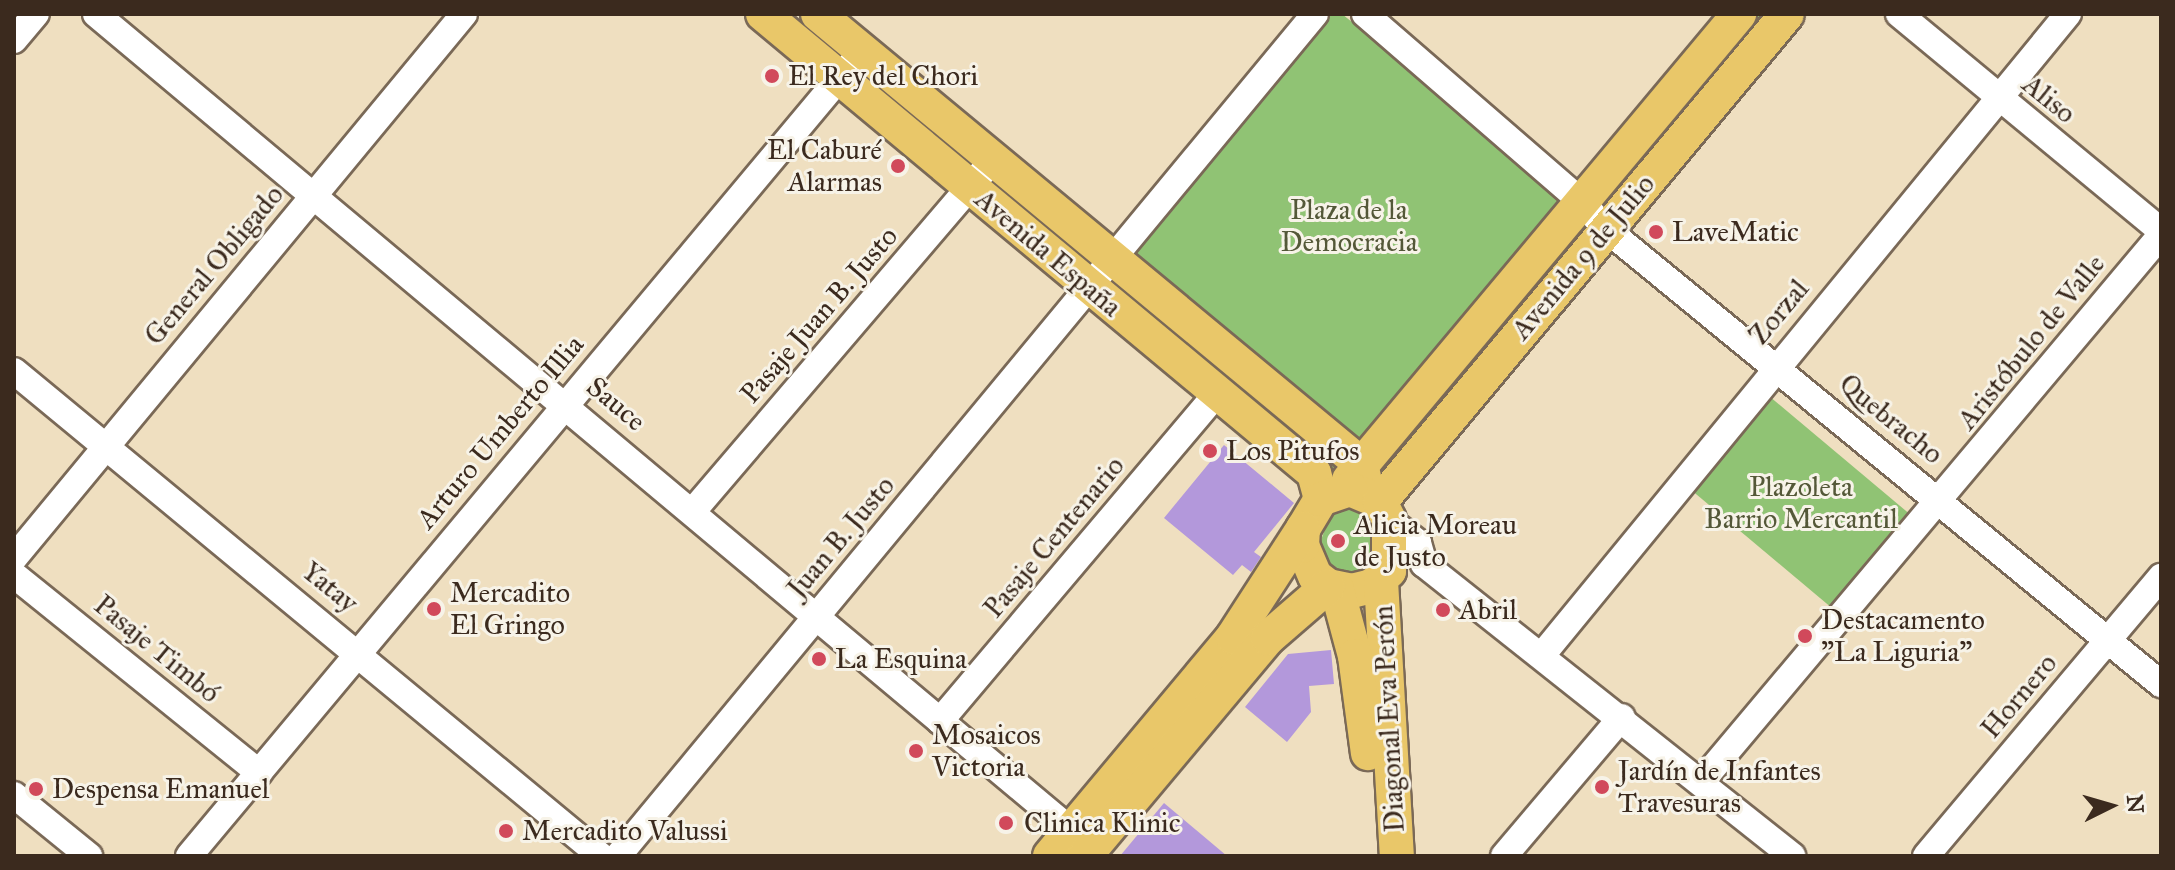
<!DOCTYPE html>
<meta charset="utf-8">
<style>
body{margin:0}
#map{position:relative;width:2175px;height:870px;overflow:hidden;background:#efdfc0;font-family:"IM FELL Great Primer",serif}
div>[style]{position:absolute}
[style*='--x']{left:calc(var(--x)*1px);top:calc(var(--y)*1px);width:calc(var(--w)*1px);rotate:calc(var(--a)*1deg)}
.green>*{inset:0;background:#90c374;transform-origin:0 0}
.building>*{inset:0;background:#b398db}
.roads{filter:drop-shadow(2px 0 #7a6957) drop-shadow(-2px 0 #7a6957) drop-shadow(0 2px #7a6957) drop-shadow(0 -2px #7a6957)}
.minor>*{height:26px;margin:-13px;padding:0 13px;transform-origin:13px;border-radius:13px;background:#fff}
.major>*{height:34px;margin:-17px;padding:0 17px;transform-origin:17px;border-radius:17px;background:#e9c769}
.dots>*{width:22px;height:22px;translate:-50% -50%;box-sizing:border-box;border:4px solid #f7f3e8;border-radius:50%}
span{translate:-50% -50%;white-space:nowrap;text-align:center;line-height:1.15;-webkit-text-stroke:6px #f7f3e8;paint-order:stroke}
.poi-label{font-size:28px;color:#3b2a1e}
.left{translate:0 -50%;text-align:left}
.right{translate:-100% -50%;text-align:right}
.street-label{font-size:28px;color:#3b2a1e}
.park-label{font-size:28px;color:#545838}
.frame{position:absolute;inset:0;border:16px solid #3b2a1e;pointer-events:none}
.north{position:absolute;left:2071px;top:766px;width:80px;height:80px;-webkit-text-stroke:6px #f7f3e8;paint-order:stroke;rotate:85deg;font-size:22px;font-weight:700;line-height:32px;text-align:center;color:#3b2a1e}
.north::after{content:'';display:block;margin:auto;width:28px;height:36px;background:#3b2a1e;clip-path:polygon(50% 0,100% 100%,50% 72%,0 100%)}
</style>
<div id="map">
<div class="green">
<i style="clip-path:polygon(1324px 14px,1342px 14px,1553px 184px,1561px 210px,1373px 435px,1343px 440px,1128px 258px)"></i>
<i style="clip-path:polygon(1759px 14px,1775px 14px,1615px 203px,1607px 196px)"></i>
<i style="left:1576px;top:235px;width:11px;height:312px;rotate:38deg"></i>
<i style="left:1135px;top:287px;width:269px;height:13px;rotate:40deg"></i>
<i style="left:1769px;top:396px;width:186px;height:122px;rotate:40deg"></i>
<i style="clip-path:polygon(1341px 504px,1360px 505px,1372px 518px,1373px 560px,1360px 583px,1322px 564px,1321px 540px,1331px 513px)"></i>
</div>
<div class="building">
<i style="clip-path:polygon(1224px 445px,1294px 503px,1254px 552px,1261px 557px,1251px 572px,1242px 565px,1233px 575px,1164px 518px)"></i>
<i style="clip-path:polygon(1331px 650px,1334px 684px,1309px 686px,1311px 712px,1287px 742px,1245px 707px,1288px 654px)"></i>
<i style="clip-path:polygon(1164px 803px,1227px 856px,1120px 856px)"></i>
</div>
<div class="roads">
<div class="minor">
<i style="--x:96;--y:14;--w:1291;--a:39.94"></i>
<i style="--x:1365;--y:14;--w:289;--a:40.9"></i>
<i style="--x:1583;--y:203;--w:35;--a:49"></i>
<i style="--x:1606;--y:229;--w:718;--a:39.35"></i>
<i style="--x:1899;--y:14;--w:340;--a:39.6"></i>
<i style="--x:14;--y:40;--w:34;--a:-50"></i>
<i style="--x:14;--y:371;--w:761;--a:39.56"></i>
<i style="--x:693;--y:511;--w:460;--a:-49.5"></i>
<i style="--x:1389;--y:520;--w:37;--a:38"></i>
<i style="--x:1418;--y:543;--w:22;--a:74"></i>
<i style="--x:1424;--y:564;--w:470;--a:38.4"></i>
<i style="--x:14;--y:558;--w:706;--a:-50.4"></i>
<i style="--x:14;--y:575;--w:315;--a:38.9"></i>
<i style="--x:1543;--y:654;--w:828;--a:-50.64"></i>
<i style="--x:940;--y:721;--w:428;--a:-49.8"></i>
<i style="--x:1701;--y:782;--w:715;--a:-49.94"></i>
<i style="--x:14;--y:795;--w:97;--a:39.1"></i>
<i style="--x:189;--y:856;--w:1049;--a:-50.1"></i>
<i style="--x:618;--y:856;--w:1093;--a:-50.38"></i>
<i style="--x:1504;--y:856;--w:182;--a:-49.7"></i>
<i style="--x:1926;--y:856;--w:365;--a:-49.9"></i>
</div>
<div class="major">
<i style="--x:763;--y:14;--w:717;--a:39.8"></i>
<i style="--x:1314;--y:473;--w:27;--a:75"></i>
<i style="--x:818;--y:14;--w:705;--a:39.65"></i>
<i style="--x:1361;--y:464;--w:31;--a:77"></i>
<i style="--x:1349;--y:480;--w:608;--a:-50.07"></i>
<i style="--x:1350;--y:489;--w:33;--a:23"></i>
<i style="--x:1380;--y:502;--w:20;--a:63"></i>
<i style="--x:1389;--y:520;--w:51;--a:90"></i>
<i style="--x:1389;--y:571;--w:23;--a:139"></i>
<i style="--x:1372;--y:586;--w:21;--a:166"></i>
<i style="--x:1352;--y:591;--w:25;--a:-168"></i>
<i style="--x:1328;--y:586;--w:16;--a:-142"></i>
<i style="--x:1315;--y:576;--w:33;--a:-113"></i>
<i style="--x:1302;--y:546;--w:17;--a:-87"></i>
<i style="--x:1303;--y:529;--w:35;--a:-59"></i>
<i style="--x:1321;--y:499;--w:31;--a:-19"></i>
<i style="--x:1380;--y:502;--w:635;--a:-50.17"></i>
<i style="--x:1381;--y:581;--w:275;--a:86.7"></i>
<i style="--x:1337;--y:589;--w:69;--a:75"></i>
<i style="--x:1355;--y:656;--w:98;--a:82.4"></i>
<i style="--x:1050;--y:856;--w:285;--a:-50.1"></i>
<i style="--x:1233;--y:637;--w:129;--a:-57.1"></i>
<i style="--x:1085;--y:856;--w:285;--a:-50"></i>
<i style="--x:1268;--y:638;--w:79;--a:-40.9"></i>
</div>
</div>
<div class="dots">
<i style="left:772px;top:76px;background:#d1495b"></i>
<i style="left:898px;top:166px;background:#d1495b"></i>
<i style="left:1656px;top:232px;background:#d1495b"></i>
<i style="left:1210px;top:451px;background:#d1495b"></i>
<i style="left:1338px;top:541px;background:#d1495b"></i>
<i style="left:434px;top:609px;background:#d1495b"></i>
<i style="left:1443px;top:610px;background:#d1495b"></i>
<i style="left:1805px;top:636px;background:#d1495b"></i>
<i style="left:819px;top:659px;background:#d1495b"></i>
<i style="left:916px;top:751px;background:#d1495b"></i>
<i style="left:1602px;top:787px;background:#d1495b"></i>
<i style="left:36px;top:789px;background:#d1495b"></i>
<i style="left:1006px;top:823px;background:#d1495b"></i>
<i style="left:506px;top:831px;background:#d1495b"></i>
</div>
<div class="poi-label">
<span class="left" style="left:788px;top:76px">El Rey del Chori</span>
<span class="right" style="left:882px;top:166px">El Caburé<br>Alarmas</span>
<span class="left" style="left:1672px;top:232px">LaveMatic</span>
<span class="left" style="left:1226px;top:451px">Los Pitufos</span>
<span class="left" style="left:1354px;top:541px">Alicia Moreau<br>de Justo</span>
<span class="left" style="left:450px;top:609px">Mercadito<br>El Gringo</span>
<span class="left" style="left:1459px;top:610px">Abril</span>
<span class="left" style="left:1821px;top:636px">Destacamento<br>"La Liguria"</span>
<span class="left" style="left:835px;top:659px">La Esquina</span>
<span class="left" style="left:932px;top:751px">Mosaicos<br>Victoria</span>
<span class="left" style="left:1618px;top:787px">Jardín de Infantes<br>Travesuras</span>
<span class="left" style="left:52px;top:789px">Despensa Emanuel</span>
<span class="left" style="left:1024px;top:823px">Clinica Klinic</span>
<span class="left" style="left:522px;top:831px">Mercadito Valussi</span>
</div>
<div class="street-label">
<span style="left:2049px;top:99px;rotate:39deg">Aliso</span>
<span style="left:1048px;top:253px;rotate:40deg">Avenida España</span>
<span style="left:1583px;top:257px;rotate:-50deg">Avenida 9 de Julio</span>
<span style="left:214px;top:265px;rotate:-50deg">General Obligado</span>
<span style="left:1779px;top:312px;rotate:-50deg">Zorzal</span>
<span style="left:819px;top:315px;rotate:-49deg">Pasaje Juan B. Justo</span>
<span style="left:2031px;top:342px;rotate:-51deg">Aristóbulo de Valle</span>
<span style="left:616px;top:404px;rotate:40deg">Sauce</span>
<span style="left:1891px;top:419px;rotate:39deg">Quebracho</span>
<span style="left:500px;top:432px;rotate:-50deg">Arturo Umberto Illia</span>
<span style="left:841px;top:537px;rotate:-50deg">Juan B. Justo</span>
<span style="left:1054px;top:537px;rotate:-50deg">Pasaje Centenario</span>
<span style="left:330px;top:587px;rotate:39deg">Yatay</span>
<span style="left:157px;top:649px;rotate:39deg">Pasaje Timbó</span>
<span style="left:2019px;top:696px;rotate:-50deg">Hornero</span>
<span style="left:1389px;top:719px;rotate:-93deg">Diagonal Eva Perón</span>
</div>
<div class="park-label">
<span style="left:1349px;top:226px">Plaza de la<br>Democracia</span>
<span style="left:1801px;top:503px">Plazoleta<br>Barrio Mercantil</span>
</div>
<div class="frame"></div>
<div class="north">N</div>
</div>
